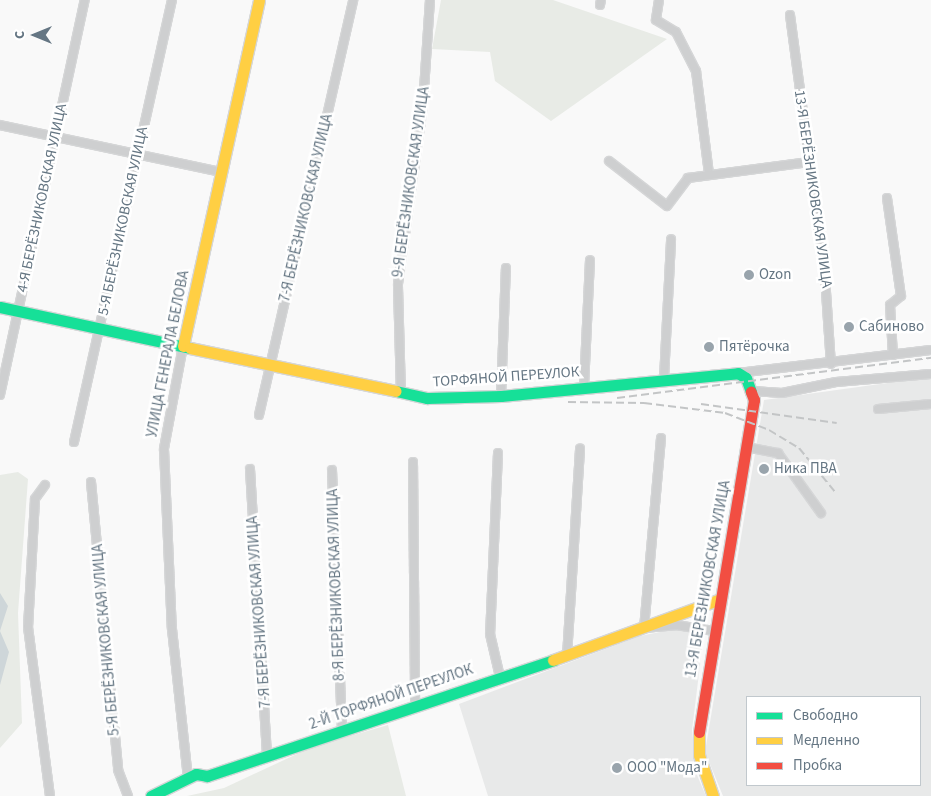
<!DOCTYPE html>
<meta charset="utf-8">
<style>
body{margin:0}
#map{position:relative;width:931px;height:796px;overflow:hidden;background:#f9f9f9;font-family:"Source Sans 3",sans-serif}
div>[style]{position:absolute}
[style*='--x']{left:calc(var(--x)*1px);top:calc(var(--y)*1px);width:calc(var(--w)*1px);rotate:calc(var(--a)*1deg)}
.built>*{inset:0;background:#e8e9e9}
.green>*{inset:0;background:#e8ebe6}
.water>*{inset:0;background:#ced6d9}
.roads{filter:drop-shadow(1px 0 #d5d6d7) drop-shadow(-1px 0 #d5d6d7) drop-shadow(0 1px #d5d6d7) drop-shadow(0 -1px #d5d6d7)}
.street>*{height:8px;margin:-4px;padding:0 4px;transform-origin:4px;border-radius:4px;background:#cecfd0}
.fast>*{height:11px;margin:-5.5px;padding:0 5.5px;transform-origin:5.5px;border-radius:5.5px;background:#16e098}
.slow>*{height:11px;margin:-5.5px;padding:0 5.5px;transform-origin:5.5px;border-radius:5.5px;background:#ffcf43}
.jam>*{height:11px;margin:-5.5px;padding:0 5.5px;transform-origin:5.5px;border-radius:5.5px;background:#f24e42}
.rail>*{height:2px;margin-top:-1px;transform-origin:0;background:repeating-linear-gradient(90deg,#c3c5c6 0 8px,transparent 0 12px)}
.dots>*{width:14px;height:14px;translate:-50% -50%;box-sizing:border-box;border:2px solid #fff;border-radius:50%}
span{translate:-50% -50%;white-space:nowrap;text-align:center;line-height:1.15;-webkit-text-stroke:5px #fff;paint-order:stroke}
.street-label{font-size:15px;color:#657683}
.poi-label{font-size:15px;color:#657683}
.left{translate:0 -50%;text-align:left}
.legend{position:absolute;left:746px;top:696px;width:175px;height:90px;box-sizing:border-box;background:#fff;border:1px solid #c1c8cd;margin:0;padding:6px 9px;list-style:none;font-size:15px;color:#657683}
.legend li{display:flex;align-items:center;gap:10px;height:25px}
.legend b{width:25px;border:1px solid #c1c8cd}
.north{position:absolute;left:10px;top:10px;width:50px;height:50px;-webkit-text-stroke:4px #fff;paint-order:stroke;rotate:270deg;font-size:14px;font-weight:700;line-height:20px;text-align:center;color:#657683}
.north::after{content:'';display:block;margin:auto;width:18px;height:22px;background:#657683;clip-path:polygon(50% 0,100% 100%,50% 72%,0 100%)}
</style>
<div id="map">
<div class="built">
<i style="clip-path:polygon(evenodd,931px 377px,931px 796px,723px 796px,705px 752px,764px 400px,931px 377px,747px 697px,920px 697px,920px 785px,747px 785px,747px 697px)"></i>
<i style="clip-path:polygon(680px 628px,695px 630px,703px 641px,692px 730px,697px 775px,706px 796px,488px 796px,459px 704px,640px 636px)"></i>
</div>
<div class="green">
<i style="clip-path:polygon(441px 0,553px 0,667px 39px,551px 121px,495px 81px,490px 52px,432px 49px)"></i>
<i style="clip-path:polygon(18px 472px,28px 479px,18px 613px,22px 723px,0 748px,0 475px)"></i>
<i style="clip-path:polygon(388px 725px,406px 796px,187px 796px,224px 788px,312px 747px)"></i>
</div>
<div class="water">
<i style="clip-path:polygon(0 593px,8px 606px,0 631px,9px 652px,0 685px)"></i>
</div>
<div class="roads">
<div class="street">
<i style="--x:659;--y:0;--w:20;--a:99"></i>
<i style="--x:656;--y:20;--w:23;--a:31"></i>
<i style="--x:676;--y:32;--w:44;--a:62.9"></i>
<i style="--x:696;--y:71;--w:104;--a:82.8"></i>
<i style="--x:600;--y:5;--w:5;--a:-79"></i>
<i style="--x:790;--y:15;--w:264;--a:82.4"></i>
<i style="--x:825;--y:277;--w:87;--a:86.1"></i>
<i style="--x:0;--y:125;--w:226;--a:12"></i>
<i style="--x:609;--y:161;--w:73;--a:37.8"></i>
<i style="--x:667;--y:206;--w:35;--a:-53"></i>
<i style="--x:688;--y:178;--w:122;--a:-7.5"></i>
<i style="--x:887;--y:198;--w:99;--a:81.9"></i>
<i style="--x:901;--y:296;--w:14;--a:141"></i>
<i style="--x:890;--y:305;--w:50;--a:86.6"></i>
<i style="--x:183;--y:346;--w:105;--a:100.5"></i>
<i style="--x:164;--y:449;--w:180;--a:87.5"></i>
<i style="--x:172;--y:629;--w:151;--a:83.9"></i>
<i style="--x:738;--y:373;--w:194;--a:-6.8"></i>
<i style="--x:664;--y:379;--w:140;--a:-87.1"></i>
<i style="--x:584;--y:387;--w:127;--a:-87.3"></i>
<i style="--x:753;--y:391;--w:29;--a:4"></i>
<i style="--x:782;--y:393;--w:55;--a:-11.5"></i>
<i style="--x:836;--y:382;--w:95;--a:-4.8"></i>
<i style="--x:401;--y:394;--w:110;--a:-91.6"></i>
<i style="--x:398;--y:284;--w:181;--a:-82"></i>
<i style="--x:423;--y:105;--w:105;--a:-86.2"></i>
<i style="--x:0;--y:395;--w:404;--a:-77.9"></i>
<i style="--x:501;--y:396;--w:128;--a:-87.8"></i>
<i style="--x:878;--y:409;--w:53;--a:-5.4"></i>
<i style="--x:259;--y:415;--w:426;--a:-77.2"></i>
<i style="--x:661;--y:438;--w:191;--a:95.1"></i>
<i style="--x:644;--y:628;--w:32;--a:-5"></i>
<i style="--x:676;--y:625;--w:37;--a:9"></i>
<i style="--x:74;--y:442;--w:453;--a:-77.5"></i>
<i style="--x:746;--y:447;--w:33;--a:11"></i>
<i style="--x:778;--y:453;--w:74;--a:54.4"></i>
<i style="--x:498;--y:453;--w:181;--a:92.5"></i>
<i style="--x:490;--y:634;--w:44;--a:76.9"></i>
<i style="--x:413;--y:462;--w:241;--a:89.5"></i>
<i style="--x:250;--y:469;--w:287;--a:86.6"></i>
<i style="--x:332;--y:470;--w:260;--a:87.8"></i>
<i style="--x:91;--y:482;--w:289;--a:84.6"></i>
<i style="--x:118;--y:770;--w:28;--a:69"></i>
<i style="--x:45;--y:485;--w:17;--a:126"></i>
<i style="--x:35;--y:499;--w:128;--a:93.1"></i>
<i style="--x:28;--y:627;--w:170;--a:82.6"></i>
<i style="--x:567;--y:656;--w:208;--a:-86.4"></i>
</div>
<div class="fast">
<i style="--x:0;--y:307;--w:194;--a:12.2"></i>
<i style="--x:396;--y:391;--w:32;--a:13"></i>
<i style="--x:427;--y:398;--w:74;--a:-1.5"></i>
<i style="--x:501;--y:396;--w:238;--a:-5.5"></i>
<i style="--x:738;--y:373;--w:9;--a:32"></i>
<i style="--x:746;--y:378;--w:15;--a:70"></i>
<i style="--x:151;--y:796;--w:50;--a:-26.1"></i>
<i style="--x:196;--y:774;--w:11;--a:10"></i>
<i style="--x:207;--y:776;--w:365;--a:-18.5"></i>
</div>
<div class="slow">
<i style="--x:183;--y:346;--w:354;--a:-77.6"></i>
<i style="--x:190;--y:348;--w:210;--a:11.8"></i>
<i style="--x:553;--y:660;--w:176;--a:-20"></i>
<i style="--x:699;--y:732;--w:23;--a:90"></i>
<i style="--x:699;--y:755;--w:43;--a:71.1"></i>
</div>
<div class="jam">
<i style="--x:699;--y:732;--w:337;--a:-80.6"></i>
<i style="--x:754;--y:400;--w:9;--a:-111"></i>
</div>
</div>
<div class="rail">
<i style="--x:617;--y:398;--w:317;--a:-7.3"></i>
<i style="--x:568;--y:402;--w:76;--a:0.8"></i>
<i style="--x:644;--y:403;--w:82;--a:7"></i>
<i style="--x:725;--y:413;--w:47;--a:21.1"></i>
<i style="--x:769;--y:430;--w:35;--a:31"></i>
<i style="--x:799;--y:448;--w:58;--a:50.6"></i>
<i style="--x:701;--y:404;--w:137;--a:8"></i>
</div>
<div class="dots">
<i style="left:749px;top:275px;background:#99a4ac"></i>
<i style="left:849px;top:327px;background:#99a4ac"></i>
<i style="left:709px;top:347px;background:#99a4ac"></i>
<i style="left:764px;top:469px;background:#99a4ac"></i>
<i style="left:617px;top:768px;background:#99a4ac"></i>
</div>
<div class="street-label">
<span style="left:411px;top:182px;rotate:-82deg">9-Я БЕРЁЗНИКОВСКАЯ УЛИЦА</span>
<span style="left:813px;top:189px;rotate:82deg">13-Я БЕРЁЗНИКОВСКАЯ УЛИЦА</span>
<span style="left:42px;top:198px;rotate:-78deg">4-Я БЕРЁЗНИКОВСКАЯ УЛИЦА</span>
<span style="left:306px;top:208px;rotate:-77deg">7-Я БЕРЁЗНИКОВСКАЯ УЛИЦА</span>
<span style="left:123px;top:221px;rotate:-78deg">5-Я БЕРЁЗНИКОВСКАЯ УЛИЦА</span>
<span style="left:168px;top:354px;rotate:-79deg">УЛИЦА ГЕНЕРАЛА БЕЛОВА</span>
<span style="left:506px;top:377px;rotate:-4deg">ТОРФЯНОЙ ПЕРЕУЛОК</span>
<span style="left:708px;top:579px;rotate:-80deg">13-Я БЕРЕЗНИКОВСКАЯ УЛИЦА</span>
<span style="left:336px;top:585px;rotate:-92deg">8-Я БЕРЁЗНИКОВСКАЯ УЛИЦА</span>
<span style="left:259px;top:612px;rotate:-94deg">7-Я БЕРЁЗНИКОВСКАЯ УЛИЦА</span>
<span style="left:106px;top:640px;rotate:-95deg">5-Я БЕРЁЗНИКОВСКАЯ УЛИЦА</span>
<span style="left:391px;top:697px;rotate:-19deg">2-Й ТОРФЯНОЙ ПЕРЕУЛОК</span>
</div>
<div class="poi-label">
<span class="left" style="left:759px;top:275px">Ozon</span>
<span class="left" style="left:859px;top:327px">Сабиново</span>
<span class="left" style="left:719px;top:347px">Пятёрочка</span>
<span class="left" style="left:774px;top:469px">Ника ПВА</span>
<span class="left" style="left:627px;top:768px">ООО "Мода"</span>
</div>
<ul class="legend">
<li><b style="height:6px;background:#16e098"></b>Свободно</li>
<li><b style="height:6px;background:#ffcf43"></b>Медленно</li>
<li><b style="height:6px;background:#f24e42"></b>Пробка</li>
</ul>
<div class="north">С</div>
</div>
